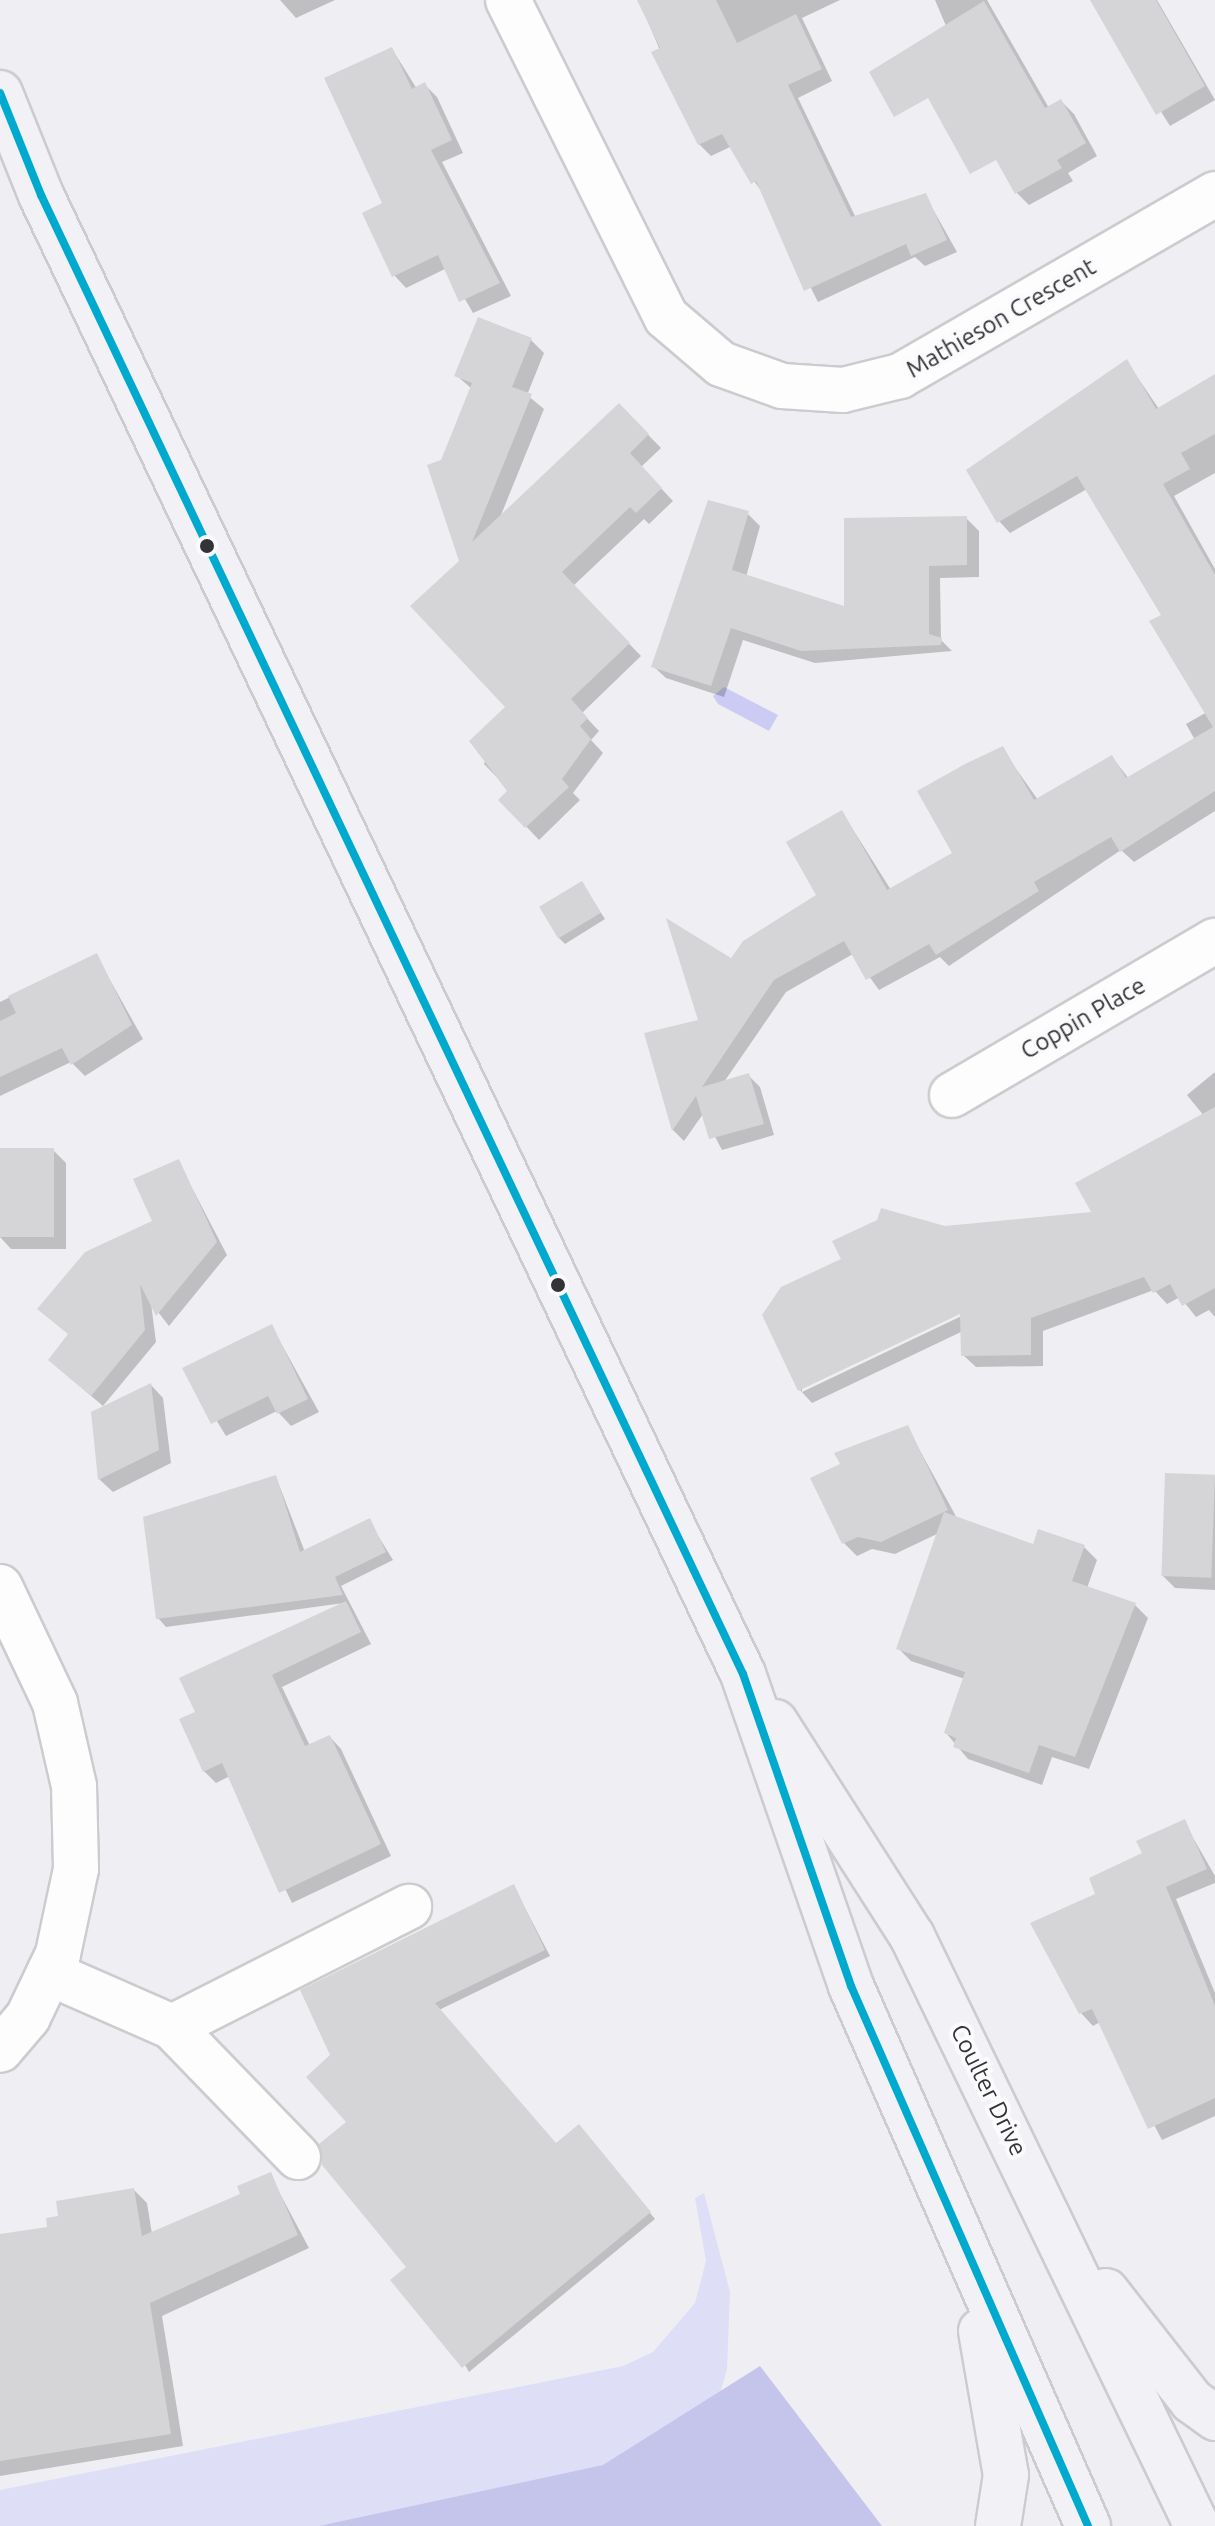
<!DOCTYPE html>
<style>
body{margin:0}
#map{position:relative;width:1215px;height:2526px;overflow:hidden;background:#efeff3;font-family:Ubuntu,sans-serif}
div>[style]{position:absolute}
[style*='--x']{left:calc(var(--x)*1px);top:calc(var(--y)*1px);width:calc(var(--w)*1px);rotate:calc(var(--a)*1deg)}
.green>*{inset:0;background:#dedef6}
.forest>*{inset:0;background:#c5c5ec}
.water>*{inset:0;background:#cbcbf4}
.shadow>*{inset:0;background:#0003}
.building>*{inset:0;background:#d5d5d8;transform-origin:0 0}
.roads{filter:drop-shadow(2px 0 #cccccf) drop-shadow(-2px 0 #cccccf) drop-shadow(0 2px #cccccf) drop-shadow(0 -2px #cccccf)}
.minor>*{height:44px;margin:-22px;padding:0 22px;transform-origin:22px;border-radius:22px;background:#fdfdfd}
.major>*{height:44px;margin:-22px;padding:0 22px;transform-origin:22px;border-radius:22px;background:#f2f2f6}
.bus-1>*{height:8px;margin:-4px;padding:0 4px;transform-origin:4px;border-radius:4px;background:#00a9ce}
.dots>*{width:22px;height:22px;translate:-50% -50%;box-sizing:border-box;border:4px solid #fbfbfe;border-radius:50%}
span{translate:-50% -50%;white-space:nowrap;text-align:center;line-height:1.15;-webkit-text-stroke:8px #fbfbfe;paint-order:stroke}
.street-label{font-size:24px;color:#343437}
</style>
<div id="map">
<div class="green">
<i style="clip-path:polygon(704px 2193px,730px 2292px,727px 2369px,713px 2419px,643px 2526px,0 2526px,0 2490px,623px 2366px,653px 2352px,695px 2303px,706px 2261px,695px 2198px)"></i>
</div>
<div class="forest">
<i style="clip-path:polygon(760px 2366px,882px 2526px,319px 2526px,603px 2465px)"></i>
</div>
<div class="water">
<i style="clip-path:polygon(724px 687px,778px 715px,769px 731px,718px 704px,713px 696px)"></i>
</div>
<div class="shadow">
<i style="clip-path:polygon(280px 0,335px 0,296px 18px)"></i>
<i style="clip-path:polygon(639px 0,840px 0,802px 18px,832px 81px,798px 98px,856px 218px,925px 195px,957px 252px,925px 266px,915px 257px,818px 302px,764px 195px,730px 147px,711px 156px,699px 144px)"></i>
<i style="clip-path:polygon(935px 0,987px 0,1049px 108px,1061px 101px,1074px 114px,1097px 156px,1068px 173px,1073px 181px,1029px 205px,1017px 193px)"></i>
<i style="clip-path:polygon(1091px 0,1157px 0,1215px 100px,1170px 126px)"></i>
<i style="clip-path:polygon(392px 49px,417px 89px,424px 84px,437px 97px,463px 153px,442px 162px,511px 296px,473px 313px,447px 268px,406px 288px,394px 275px,385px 204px)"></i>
<i style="clip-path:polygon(531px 340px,544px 353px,527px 395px,544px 409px,499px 520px,619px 405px,661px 448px,641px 467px,673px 501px,649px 524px,644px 519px,573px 586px,641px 656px,582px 713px,599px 731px,591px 740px,603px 753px,573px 793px,580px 800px,539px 840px,501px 800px,510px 791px,484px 764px,508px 707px,461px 562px,443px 462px,472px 389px,456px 375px)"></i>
<i style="clip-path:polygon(1127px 362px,1159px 409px,1215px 392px,1215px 473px,1174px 496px,1215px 569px,1215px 811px,1134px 862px,1121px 850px,949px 966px,940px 957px,879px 990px,853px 954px,786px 992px,724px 1082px,748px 1075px,760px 1087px,774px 1135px,722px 1150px,703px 1114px,684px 1141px,673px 1130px,646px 1034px,700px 1021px,732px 961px,819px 896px,842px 812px,891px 890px,955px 854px,1002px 749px,1038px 800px,1112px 757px,1129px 779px,1195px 740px,1186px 724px,1207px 712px,1164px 615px,1087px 489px,1010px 533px,999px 521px)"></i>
<i style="clip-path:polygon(747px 513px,760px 526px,746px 577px,846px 609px,966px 518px,979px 531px,979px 577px,940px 578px,941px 640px,952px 651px,815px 663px,743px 640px,724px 697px,666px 678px,653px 666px)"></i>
<i style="clip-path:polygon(581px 883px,605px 919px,565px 944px,559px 938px)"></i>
<i style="clip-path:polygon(96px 955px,143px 1039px,85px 1076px,71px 1062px,0 1096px,0 1002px)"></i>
<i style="clip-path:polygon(evenodd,1215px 1072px,1215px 1317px,1209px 1310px,1196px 1317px,1180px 1297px,1167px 1304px,1154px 1290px,1043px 1331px,1043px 1366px,976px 1367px,963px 1355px,963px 1331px,812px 1403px,800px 1390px,764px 1315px,782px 1289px,844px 1260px,835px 1242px,879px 1221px,882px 1210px,945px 1228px,1095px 1213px,1078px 1184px,1204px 1116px,1187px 1095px,1215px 1072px,968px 1308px,970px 1312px,802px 1392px,802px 1387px,968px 1308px)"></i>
<i style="clip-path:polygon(53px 1150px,66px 1163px,66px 1249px,11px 1249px,0 1237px,0 1151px)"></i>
<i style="clip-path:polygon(178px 1161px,227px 1255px,169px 1326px,151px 1303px,156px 1342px,103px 1406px,62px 1371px,155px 1222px)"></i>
<i style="clip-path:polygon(272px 1327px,319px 1412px,291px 1426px,277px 1411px,226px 1436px,185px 1369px)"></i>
<i style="clip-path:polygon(151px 1385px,163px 1398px,171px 1463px,113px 1492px,100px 1480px,93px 1414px)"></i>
<i style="clip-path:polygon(907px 1427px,958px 1520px,1034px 1546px,1084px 1547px,1097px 1560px,1087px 1588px,1135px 1605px,1148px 1618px,1089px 1769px,1052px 1757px,1042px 1785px,968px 1759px,946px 1733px,965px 1679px,911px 1661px,898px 1648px,939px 1533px,895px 1554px,872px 1549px,857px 1556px,844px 1543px,842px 1465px)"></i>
<i style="clip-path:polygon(276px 1477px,305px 1552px,369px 1521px,393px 1560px,341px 1586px,371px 1644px,282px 1687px,310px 1746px,330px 1737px,341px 1749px,391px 1856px,292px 1903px,230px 1776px,216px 1783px,204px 1771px,198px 1713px,344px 1603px,166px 1627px,158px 1618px)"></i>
<i style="clip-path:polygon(1215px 1477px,1215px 1590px,1175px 1588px,1162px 1575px)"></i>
<i style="clip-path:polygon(1184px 1822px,1215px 1876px,1215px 1883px,1176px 1899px,1215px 1993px,1215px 2116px,1162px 2140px,1100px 2022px,1093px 2026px,1081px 2013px,1097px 1895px)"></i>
<i style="clip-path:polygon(514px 1887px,550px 1956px,439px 2010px,556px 2145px,585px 2133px,655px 2219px,469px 2372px,409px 2267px,349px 2122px)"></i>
<i style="clip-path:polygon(270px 2175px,309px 2248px,162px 2316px,183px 2446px,0 2476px,0 2235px,50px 2229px,60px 2217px,134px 2190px,147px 2203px,152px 2234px,243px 2195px)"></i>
</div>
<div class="building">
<i style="clip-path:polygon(637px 0,716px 0,737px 43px,796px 14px,822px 69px,788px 85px,851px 217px,926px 193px,947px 240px,911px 256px,906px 244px,804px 291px,756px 181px,751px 184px,722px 134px,698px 145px,651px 52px,660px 48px)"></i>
<i style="clip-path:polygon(1090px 0,1156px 0,1205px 86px,1156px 115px)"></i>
<i style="clip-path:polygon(984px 1px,1045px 108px,1061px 99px,1086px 143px,1057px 160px,1062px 168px,1015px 194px,996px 160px,970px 174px,928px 98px,894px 117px,869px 72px)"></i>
<i style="clip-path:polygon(392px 47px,412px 89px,425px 82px,452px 140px,431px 150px,500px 283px,459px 302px,438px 255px,392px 277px,362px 213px,382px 203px,324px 78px)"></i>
<i style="clip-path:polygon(478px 317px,532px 338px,512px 387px,532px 394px,472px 542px,619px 403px,649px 434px,630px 453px,662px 488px,636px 513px,630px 507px,562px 572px,630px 643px,571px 699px,588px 718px,580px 726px,591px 739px,562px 779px,569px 787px,525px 828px,498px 800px,507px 791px,469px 741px,505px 707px,410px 606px,459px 561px,427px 465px,441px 460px,472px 383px,454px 376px)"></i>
<i style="clip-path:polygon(1127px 359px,1156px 409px,1215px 374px,1215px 434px,1181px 453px,1190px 469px,1163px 484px,1215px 575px,1215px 791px,1120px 852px,1111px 837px,1034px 882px,1039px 891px,936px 955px,929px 944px,866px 980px,844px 941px,774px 980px,702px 1087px,749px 1073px,764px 1124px,709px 1139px,696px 1096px,672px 1131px,644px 1033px,698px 1020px,666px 918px,731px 958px,743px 941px,816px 895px,786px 842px,842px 810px,887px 890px,952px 853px,917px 791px,965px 764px,1003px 746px,1034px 800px,1112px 755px,1126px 778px,1213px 727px,1149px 621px,1161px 615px,1077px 476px,997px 523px,966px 470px)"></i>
<i style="clip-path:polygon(708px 500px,749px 511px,732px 570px,844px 606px,844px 518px,967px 516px,967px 565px,929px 566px,929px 634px,942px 638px,941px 645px,801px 651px,731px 628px,711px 686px,651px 667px)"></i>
<i style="left:582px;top:881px;width:37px;height:50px;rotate:59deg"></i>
<i style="clip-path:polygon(97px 953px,132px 1025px,71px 1065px,62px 1048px,0 1077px,0 1021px,16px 1013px,8px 996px)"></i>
<i style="clip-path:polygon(1215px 1107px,1215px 1288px,1182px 1306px,1170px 1284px,1153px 1293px,1144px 1277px,1031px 1318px,1031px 1355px,961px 1356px,960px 1314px,798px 1391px,762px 1315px,781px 1287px,841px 1259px,832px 1241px,877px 1220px,881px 1208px,945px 1226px,1091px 1212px,1075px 1183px)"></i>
<i style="left:54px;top:1148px;width:89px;height:54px;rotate:90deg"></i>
<i style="clip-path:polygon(179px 1159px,217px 1242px,156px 1316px,140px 1284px,145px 1330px,91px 1396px,48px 1360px,68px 1334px,37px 1309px,85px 1252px,152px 1221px,133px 1179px)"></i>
<i style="clip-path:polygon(272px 1324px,308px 1399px,277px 1414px,268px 1396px,211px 1424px,182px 1368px)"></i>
<i style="clip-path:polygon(151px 1383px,159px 1450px,98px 1480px,91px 1412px)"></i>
<i style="clip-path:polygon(908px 1425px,948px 1510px,881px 1542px,858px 1537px,842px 1544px,810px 1478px,840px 1464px,834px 1453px)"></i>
<i style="left:1165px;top:1473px;width:50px;height:103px;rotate:2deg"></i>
<i style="clip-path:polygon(276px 1475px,300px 1552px,370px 1518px,386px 1552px,335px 1577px,343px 1595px,156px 1619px,143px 1517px)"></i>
<i style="clip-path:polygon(944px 1512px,1033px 1544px,1038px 1529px,1085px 1545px,1072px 1581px,1136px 1603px,1075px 1757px,1039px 1745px,1029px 1773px,953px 1747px,956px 1738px,944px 1733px,965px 1672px,896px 1649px)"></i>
<i style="clip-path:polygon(346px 1601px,361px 1632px,272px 1675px,305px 1746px,330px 1735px,381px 1844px,279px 1893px,222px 1763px,203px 1772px,179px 1719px,195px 1712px,179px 1678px)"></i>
<i style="clip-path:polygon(1185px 1819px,1207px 1869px,1166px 1887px,1215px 2006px,1215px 2098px,1148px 2129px,1092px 2009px,1079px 2014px,1030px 1923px,1095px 1894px,1089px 1878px,1142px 1853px,1136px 1841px)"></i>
<i style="clip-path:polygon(514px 1884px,545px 1950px,435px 2003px,556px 2143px,579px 2124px,651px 2212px,462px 2368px,390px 2280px,406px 2267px,322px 2165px,319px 2144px,346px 2122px,306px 2077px,330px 2055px,300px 1990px)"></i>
<i style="clip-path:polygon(271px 2172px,298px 2235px,150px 2303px,171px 2434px,0 2461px,0 2234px,47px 2227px,46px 2218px,58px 2216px,56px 2201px,134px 2188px,142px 2236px,240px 2194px,237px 2186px)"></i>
</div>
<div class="roads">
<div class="minor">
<i style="--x:508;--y:0;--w:354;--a:63.5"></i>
<i style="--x:666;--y:317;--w:72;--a:40.5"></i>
<i style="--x:721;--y:364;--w:65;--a:19.8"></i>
<i style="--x:782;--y:386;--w:61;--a:3.8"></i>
<i style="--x:843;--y:390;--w:59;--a:-13.8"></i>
<i style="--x:900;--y:376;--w:364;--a:-30"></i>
<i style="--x:952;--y:1095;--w:305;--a:-30.4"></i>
<i style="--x:0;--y:1587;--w:128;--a:64.6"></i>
<i style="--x:55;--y:1703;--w:85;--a:77.1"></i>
<i style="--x:74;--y:1786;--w:83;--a:88.6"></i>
<i style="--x:76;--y:1869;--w:87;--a:102"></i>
<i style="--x:58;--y:1954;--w:70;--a:115.5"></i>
<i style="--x:28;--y:2017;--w:43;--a:130.3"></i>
<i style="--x:49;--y:1973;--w:134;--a:23.7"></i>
<i style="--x:172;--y:2027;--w:181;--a:45.9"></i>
<i style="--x:172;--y:2027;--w:266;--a:-26.9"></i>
</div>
<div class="major">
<i style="--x:0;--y:93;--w:110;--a:68.1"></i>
<i style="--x:41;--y:195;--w:1637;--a:64.61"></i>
<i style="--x:743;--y:1674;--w:330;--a:70.9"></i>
<i style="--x:851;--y:1986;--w:590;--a:66.3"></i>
<i style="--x:775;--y:1722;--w:254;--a:57.4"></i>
<i style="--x:912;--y:1936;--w:655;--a:64.22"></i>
<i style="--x:1106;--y:2291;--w:140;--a:52"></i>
<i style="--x:1192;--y:2401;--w:29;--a:36"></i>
<i style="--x:981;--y:2331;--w:146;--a:80.2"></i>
<i style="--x:1006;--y:2475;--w:52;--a:98.9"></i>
</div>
</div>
<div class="bus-1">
<i style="--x:0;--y:93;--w:110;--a:68.1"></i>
<i style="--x:41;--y:195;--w:1637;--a:64.61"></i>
<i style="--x:743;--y:1674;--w:330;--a:70.9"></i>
<i style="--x:851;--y:1986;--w:590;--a:66.3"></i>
</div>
<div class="dots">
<i style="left:207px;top:546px;background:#343437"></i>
<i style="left:558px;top:1285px;background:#343437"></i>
</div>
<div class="street-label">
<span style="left:1001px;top:318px;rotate:-30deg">Mathieson Crescent</span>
<span style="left:1083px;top:1018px;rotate:-30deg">Coppin Place</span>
<span style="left:989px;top:2090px;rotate:64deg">Coulter Drive</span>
</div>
</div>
